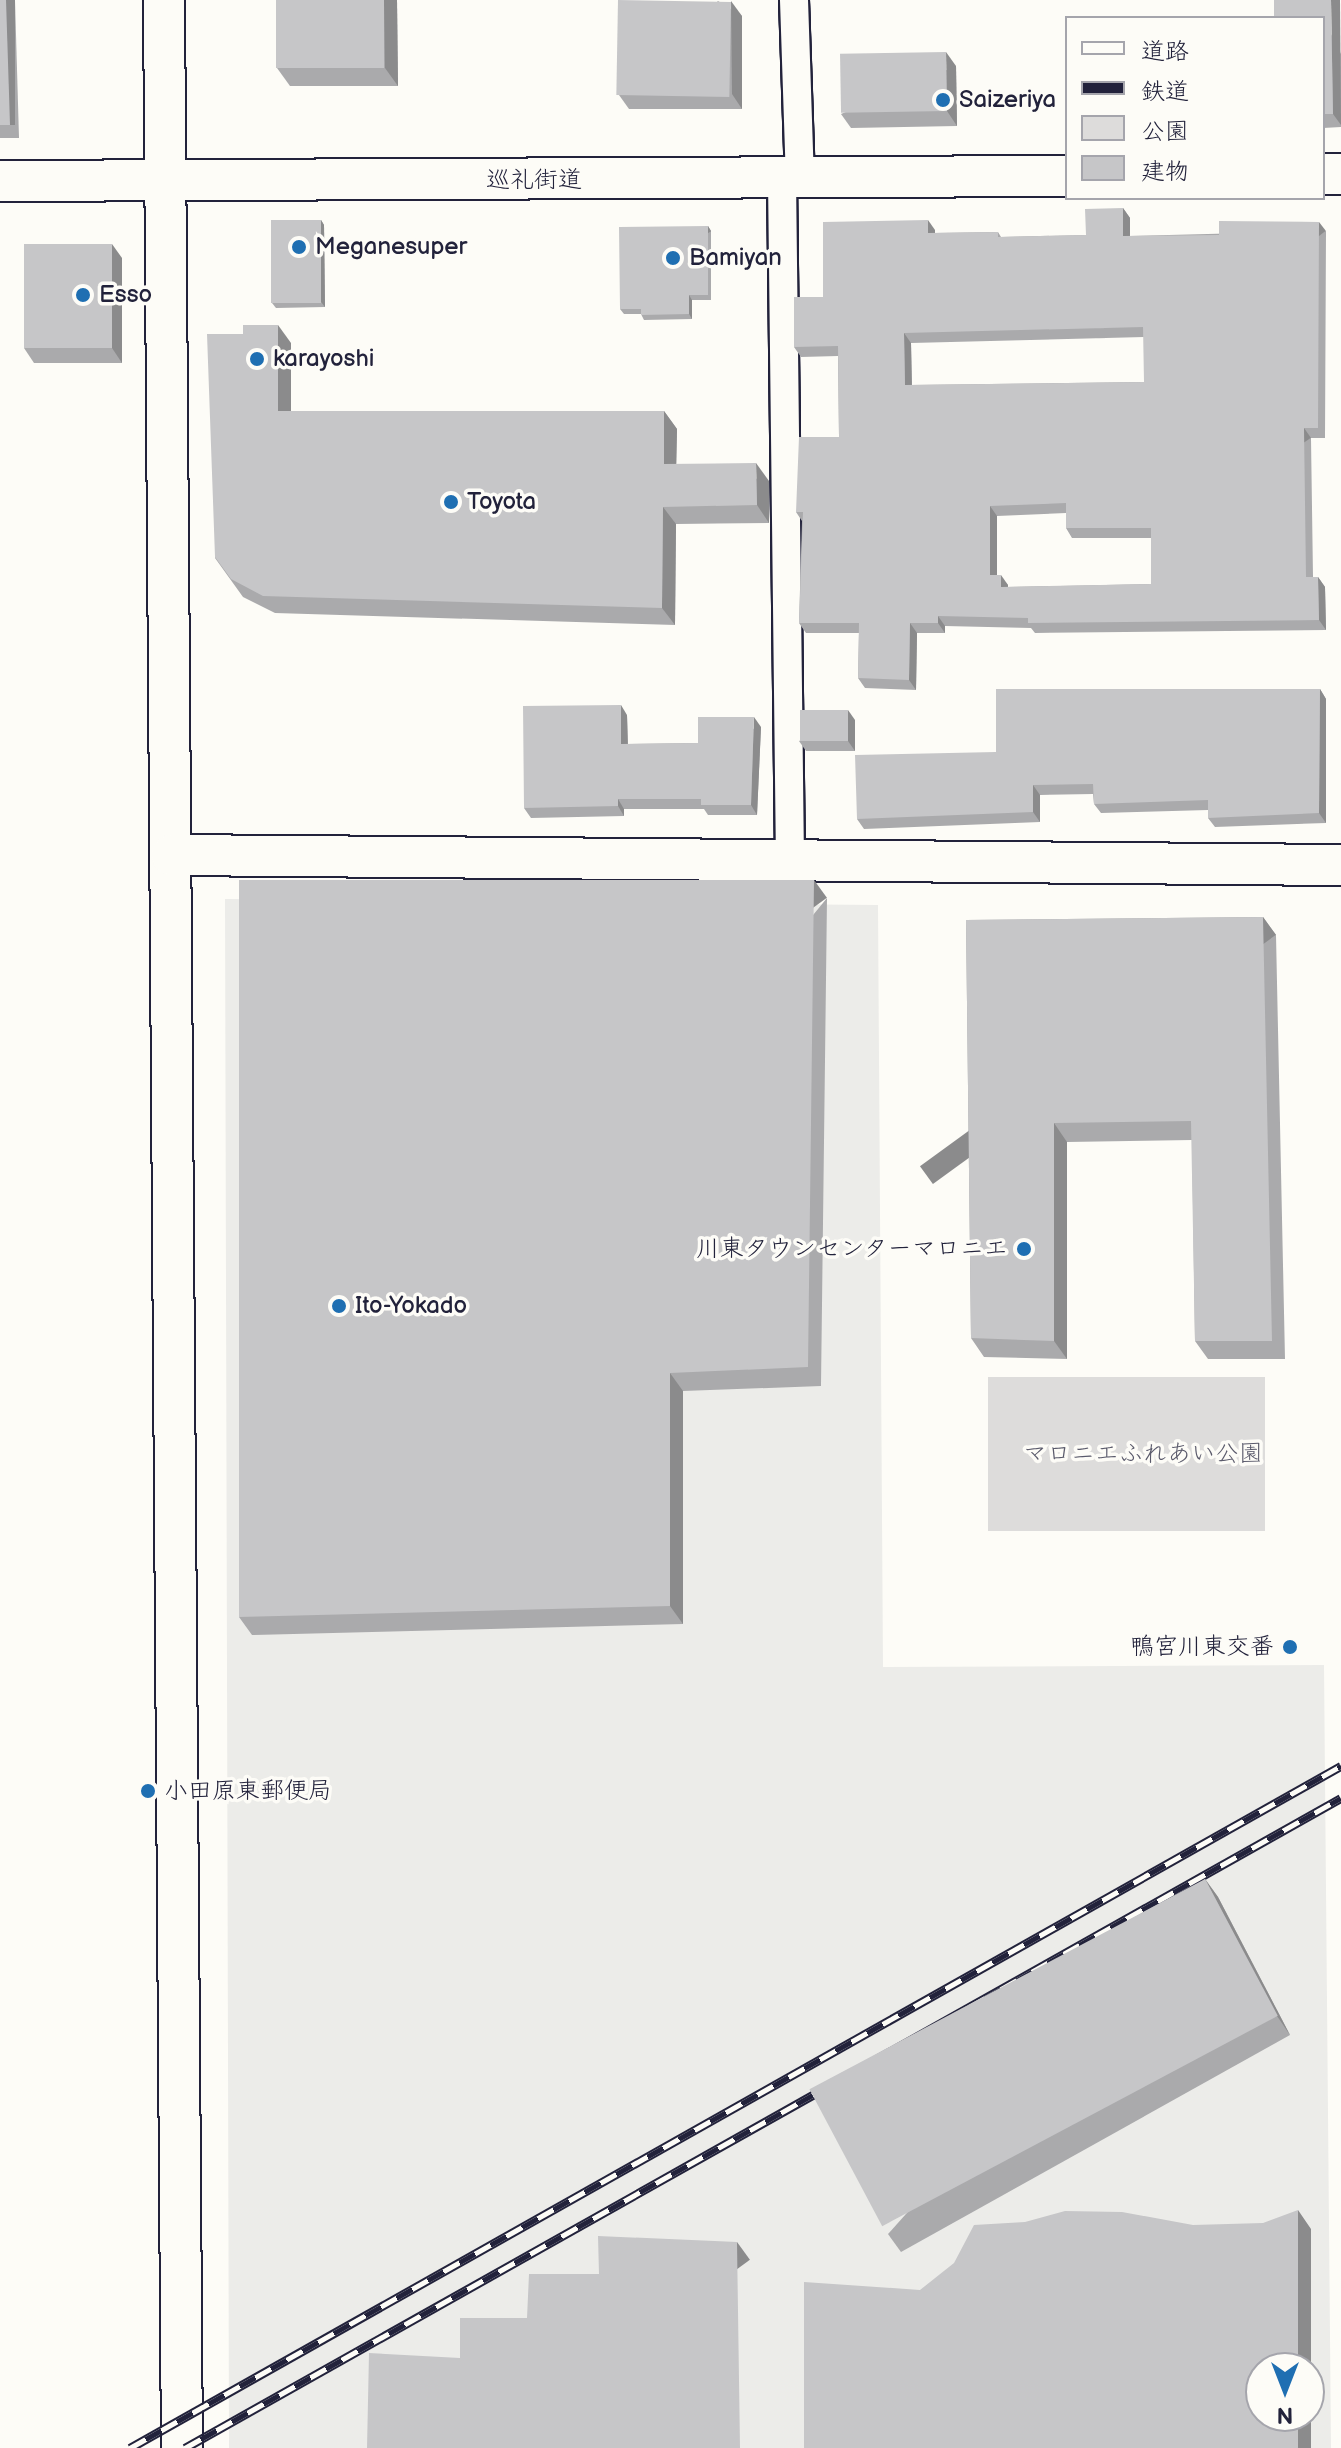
<!DOCTYPE html>
<meta charset="utf-8">
<style>
body{margin:0}
#map{position:relative;width:1341px;height:2448px;overflow:hidden;background:#fdfcf7;font-family:"Balsamiq Sans","Klee One",sans-serif}
div>[style]{position:absolute}
[style*='--x']{left:calc(var(--x)*1px);top:calc(var(--y)*1px);width:calc(var(--w)*1px);rotate:calc(var(--a)*1deg)}
.built>*{inset:0;background:#ecece9}
.green>*{inset:0;background:#dddcdb;transform-origin:0 0}
.roads{filter:drop-shadow(2px 0 #22223b) drop-shadow(-2px 0 #22223b) drop-shadow(0 2px #22223b) drop-shadow(0 -2px #22223b)}
.street>*{height:28px;margin:-14px;padding:0 14px;transform-origin:14px;border-radius:14px;background:#fdfcf7}
.secondary>*{height:40px;margin:-20px;padding:0 20px;transform-origin:20px;border-radius:20px;background:#fdfcf7}
.rail>*{height:9px;margin-top:-4.5px;transform-origin:0;background:repeating-linear-gradient(90deg,#fdfcf7 0 18px,#22223b 0 36px);box-sizing:border-box;border-block:2px solid #22223b}
.wall>*{inset:0;background:#aaaaac}
.shaded-wall>*{inset:0;background:#8b8b8c;transform-origin:0 0}
.building>*{inset:0;background:#c6c6c8;transform-origin:0 0}
.dots>*{width:22px;height:22px;translate:-50% -50%;box-sizing:border-box;border:4px solid #fdfcf7;border-radius:50%}
span{translate:-50% -50%;white-space:nowrap;text-align:center;line-height:1.15;-webkit-text-stroke:7px #fdfcf7;paint-order:stroke}
.poi-label{font-size:24px;color:#22223b}
.left{translate:0 -50%;text-align:left}
.right{translate:-100% -50%;text-align:right}
.street-label{font-size:24px;color:#22223b}
.park-label{font-size:24px;color:#5a5a6b}
.legend{position:absolute;left:1065px;top:16px;width:260px;height:184px;box-sizing:border-box;background:#fdfcf7;border:2px solid #a5a5ac;margin:0;padding:10px 14px;list-style:none;font-size:24px;color:#22223b}
.legend li{display:flex;align-items:center;gap:16px;height:40px}
.legend b{width:40px;border:2px solid #a5a5ac}
.north{position:absolute;left:1245px;top:2352px;width:80px;height:80px;box-sizing:border-box;background:#fdfcf7;border:2px solid #a5a5ac;border-radius:50%;rotate:180deg;font-size:22px;font-weight:700;line-height:32px;text-align:center;color:#22223b}
.north::after{content:'';display:block;margin:auto;width:28px;height:36px;background:#1f6fb2;clip-path:polygon(50% 0,100% 100%,50% 72%,0 100%)}
</style>
<div id="map">
<div class="built">
<i style="clip-path:polygon(evenodd,225px 899px,878px 905px,883px 1667px,1324px 1665px,1331px 2448px,229px 2448px,225px 899px,1261px 2368px,1309px 2368px,1309px 2416px,1261px 2416px,1261px 2368px)"></i>
</div>
<div class="green">
<i style="left:988px;top:1377px;width:277px;height:154px"></i>
</div>
<div class="roads">
<div class="street">
<i style="--x:794;--y:0;--w:178;--a:88.1"></i>
<i style="--x:782;--y:178;--w:681;--a:89.33"></i>
</div>
<div class="secondary">
<i style="--x:164;--y:0;--w:2448;--a:89.58"></i>
<i style="--x:1323;--y:174;--w:18;--a:0"></i>
<i style="--x:0;--y:181;--w:1067;--a:-0.27"></i>
<i style="--x:172;--y:855;--w:1169;--a:0.49"></i>
</div>
</div>
<div class="rail">
<i style="--x:130;--y:2448;--w:1390;--a:-29.39"></i>
<i style="--x:185;--y:2448;--w:1326;--a:-29.35"></i>
</div>
<div class="wall">
<i style="clip-path:polygon(0 0,15px 0,19px 138px,0 138px)"></i>
<i style="clip-path:polygon(276px 0,397px 0,398px 86px,290px 86px,277px 68px)"></i>
<i style="clip-path:polygon(718px 1px,742px 16px,742px 109px,629px 109px,619px 95px)"></i>
<i style="clip-path:polygon(1323px 18px,1341px 54px,1341px 127px,1323px 128px)"></i>
<i style="clip-path:polygon(956px 66px,957px 126px,851px 128px,841px 114px)"></i>
<i style="clip-path:polygon(evenodd,1123px 208px,1130px 218px,1130px 236px,1326px 231px,1325px 438px,1311px 438px,1313px 577px,1318px 577px,1325px 587px,1326px 630px,1035px 633px,1031px 628px,945px 626px,945px 633px,917px 633px,916px 690px,865px 688px,858px 678px,859px 633px,806px 633px,799px 623px,802px 521px,796px 512px,839px 437px,838px 356px,801px 357px,794px 347px,823px 297px,935px 230px,935px 233px,998px 232px,1001px 237px,1086px 235px,1123px 208px,1144px 337px,1144px 382px,912px 385px,911px 343px,1144px 337px,1123px 208px,1066px 513px,1066px 528px,1072px 538px,1151px 538px,1151px 584px,1008px 587px,1008px 585px,997px 575px,997px 516px,1066px 513px)"></i>
<i style="clip-path:polygon(321px 220px,324px 225px,325px 307px,276px 308px,272px 303px)"></i>
<i style="clip-path:polygon(708px 226px,711px 231px,711px 300px,692px 300px,692px 319px,644px 320px,641px 314px,624px 314px,620px 309px)"></i>
<i style="clip-path:polygon(122px 258px,122px 363px,34px 363px,24px 348px)"></i>
<i style="clip-path:polygon(291px 343px,291px 411px,664px 411px,677px 429px,676px 464px,769px 481px,769px 523px,676px 524px,675px 625px,275px 613px,243px 597px,215px 558px)"></i>
<i style="clip-path:polygon(1320px 689px,1326px 699px,1326px 823px,1215px 827px,1208px 818px,1208px 810px,1101px 813px,1094px 804px,1093px 794px,1040px 795px,1040px 822px,864px 829px,857px 819px,996px 752px)"></i>
<i style="clip-path:polygon(627px 715px,628px 744px,698px 743px,761px 727px,757px 815px,708px 815px,704px 809px,624px 809px,624px 816px,531px 818px,524px 808px)"></i>
<i style="clip-path:polygon(855px 720px,855px 751px,806px 751px,799px 741px)"></i>
<i style="clip-path:polygon(827px 898px,821px 1386px,683px 1391px,683px 1624px,252px 1635px,239px 1617px)"></i>
<i style="clip-path:polygon(1263px 917px,1276px 935px,1285px 1359px,1208px 1359px,1195px 1341px,1192px 1140px,1067px 1142px,1067px 1359px,984px 1357px,971px 1338px,966px 920px)"></i>
<i style="clip-path:polygon(1205px 1879px,1218px 1897px,1290px 2035px,901px 2252px,888px 2234px)"></i>
</div>
<div class="shaded-wall">
<i style="left:6px;top:0;width:9px;height:125px"></i>
<i style="clip-path:polygon(384px 0,397px 0,398px 86px,385px 68px)"></i>
<i style="clip-path:polygon(1331px 0,1340px 0,1341px 125px,1333px 114px)"></i>
<i style="clip-path:polygon(731px 1px,742px 16px,742px 109px,732px 94px)"></i>
<i style="clip-path:polygon(946px 52px,956px 66px,957px 126px,947px 111px)"></i>
<i style="clip-path:polygon(1123px 208px,1130px 218px,1130px 246px,1123px 236px)"></i>
<i style="clip-path:polygon(321px 220px,324px 225px,325px 307px,321px 302px)"></i>
<i style="clip-path:polygon(928px 220px,935px 230px,935px 243px,928px 233px)"></i>
<i style="left:1319px;top:222px;width:11px;height:206px;rotate:52deg"></i>
<i style="left:708px;top:226px;width:6px;height:69px;rotate:59deg"></i>
<i style="clip-path:polygon(112px 244px,122px 258px,122px 363px,112px 348px)"></i>
<i style="clip-path:polygon(689px 295px,692px 300px,692px 319px,689px 314px)"></i>
<i style="clip-path:polygon(278px 325px,291px 343px,291px 429px,278px 411px)"></i>
<i style="clip-path:polygon(904px 333px,911px 343px,912px 395px,905px 385px)"></i>
<i style="clip-path:polygon(664px 411px,677px 429px,676px 482px,664px 464px)"></i>
<i style="left:1304px;top:428px;width:12px;height:149px;rotate:55deg"></i>
<i style="clip-path:polygon(756px 463px,769px 481px,769px 523px,757px 505px)"></i>
<i style="clip-path:polygon(990px 506px,997px 516px,997px 585px,990px 575px)"></i>
<i style="clip-path:polygon(663px 507px,676px 524px,675px 625px,662px 608px)"></i>
<i style="clip-path:polygon(1001px 575px,1008px 585px,1008px 597px,1001px 587px)"></i>
<i style="clip-path:polygon(1318px 577px,1325px 587px,1326px 630px,1319px 620px)"></i>
<i style="clip-path:polygon(938px 616px,945px 626px,945px 633px,938px 623px)"></i>
<i style="clip-path:polygon(910px 623px,917px 633px,916px 690px,909px 680px)"></i>
<i style="clip-path:polygon(1320px 689px,1326px 699px,1326px 823px,1319px 813px)"></i>
<i style="clip-path:polygon(621px 705px,627px 715px,628px 754px,621px 744px)"></i>
<i style="clip-path:polygon(848px 710px,855px 720px,855px 751px,848px 741px)"></i>
<i style="clip-path:polygon(754px 717px,761px 727px,757px 815px,751px 805px)"></i>
<i style="clip-path:polygon(1033px 785px,1040px 795px,1040px 822px,1033px 812px)"></i>
<i style="clip-path:polygon(618px 799px,624px 809px,624px 816px,618px 806px)"></i>
<i style="left:814px;top:880px;width:22px;height:487px;rotate:54deg"></i>
<i style="left:1263px;top:917px;width:22px;height:424px;rotate:54deg"></i>
<i style="clip-path:polygon(1054px 1123px,1067px 1142px,1067px 1359px,1054px 1341px)"></i>
<i style="clip-path:polygon(670px 1373px,683px 1391px,683px 1624px,670px 1606px)"></i>
<i style="clip-path:polygon(1205px 1879px,1218px 1897px,1290px 2035px,1277px 2016px)"></i>
<i style="clip-path:polygon(1298px 2210px,1311px 2229px,1311px 2448px,1298px 2448px,1298px 2416px,1309px 2416px,1309px 2368px,1298px 2368px)"></i>
<i style="left:737px;top:2242px;width:22px;height:206px;rotate:54deg"></i>
</div>
<div class="building">
<i style="clip-path:polygon(0 0,6px 0,10px 125px,0 125px)"></i>
<i style="left:276px;top:0;width:108px;height:68px"></i>
<i style="left:618px;top:0;width:113px;height:95px;rotate:1deg"></i>
<i style="clip-path:polygon(1274px 0,1331px 0,1333px 114px,1323px 114px,1323px 18px,1274px 18px)"></i>
<i style="left:946px;top:52px;width:59px;height:106px;rotate:89deg"></i>
<i style="clip-path:polygon(evenodd,1123px 208px,1123px 236px,1219px 235px,1219px 221px,1319px 222px,1318px 428px,1304px 428px,1306px 577px,1318px 577px,1319px 620px,1028px 623px,1028px 618px,938px 616px,938px 623px,910px 623px,909px 680px,858px 678px,859px 623px,799px 623px,803px 512px,796px 512px,799px 437px,839px 437px,838px 346px,794px 347px,794px 297px,823px 297px,823px 222px,928px 220px,928px 233px,998px 232px,998px 237px,1086px 235px,1085px 209px,1123px 208px,1143px 327px,1144px 382px,905px 385px,904px 333px,1143px 327px,1123px 208px,1066px 503px,1066px 528px,1151px 528px,1151px 584px,1001px 587px,1001px 575px,990px 575px,990px 506px,1066px 503px)"></i>
<i style="left:271px;top:220px;width:50px;height:83px"></i>
<i style="clip-path:polygon(708px 226px,708px 295px,689px 295px,689px 314px,641px 315px,641px 309px,620px 309px,619px 227px)"></i>
<i style="left:112px;top:244px;width:104px;height:88px;rotate:90deg"></i>
<i style="clip-path:polygon(243px 325px,278px 325px,278px 411px,664px 411px,664px 464px,756px 463px,757px 505px,663px 507px,662px 608px,263px 596px,231px 579px,215px 557px,207px 334px,243px 334px)"></i>
<i style="clip-path:polygon(996px 689px,1320px 689px,1319px 813px,1208px 818px,1208px 800px,1094px 804px,1093px 784px,1033px 785px,1033px 812px,857px 819px,855px 755px,996px 752px)"></i>
<i style="clip-path:polygon(621px 705px,621px 744px,698px 743px,698px 717px,754px 717px,751px 805px,701px 805px,701px 799px,618px 799px,618px 806px,524px 808px,523px 706px)"></i>
<i style="left:800px;top:710px;width:48px;height:31px"></i>
<i style="clip-path:polygon(239px 880px,814px 880px,808px 1367px,670px 1373px,670px 1606px,239px 1617px)"></i>
<i style="clip-path:polygon(1263px 917px,1272px 1341px,1195px 1341px,1191px 1121px,1054px 1123px,1054px 1341px,971px 1338px,966px 920px)"></i>
<i style="left:1205px;top:1879px;width:155px;height:448px;rotate:62deg"></i>
<i style="clip-path:polygon(1298px 2210px,1298px 2368px,1261px 2368px,1261px 2416px,1298px 2416px,1298px 2448px,804px 2448px,804px 2282px,920px 2290px,954px 2263px,974px 2225px,1025px 2222px,1065px 2211px,1122px 2212px,1193px 2225px,1263px 2223px)"></i>
<i style="clip-path:polygon(598px 2236px,737px 2242px,740px 2448px,367px 2448px,369px 2353px,460px 2358px,460px 2318px,527px 2318px,529px 2274px,599px 2274px)"></i>
</div>
<div class="dots">
<i style="left:943px;top:100px;background:#1f6fb2"></i>
<i style="left:299px;top:247px;background:#1f6fb2"></i>
<i style="left:673px;top:258px;background:#1f6fb2"></i>
<i style="left:83px;top:295px;background:#1f6fb2"></i>
<i style="left:257px;top:359px;background:#1f6fb2"></i>
<i style="left:451px;top:502px;background:#1f6fb2"></i>
<i style="left:1024px;top:1249px;background:#1f6fb2"></i>
<i style="left:339px;top:1306px;background:#1f6fb2"></i>
<i style="left:1290px;top:1647px;background:#1f6fb2"></i>
<i style="left:148px;top:1791px;background:#1f6fb2"></i>
</div>
<div class="poi-label">
<span class="left" style="left:959px;top:100px">Saizeriya</span>
<span class="left" style="left:315px;top:247px">Meganesuper</span>
<span class="left" style="left:689px;top:258px">Bamiyan</span>
<span class="left" style="left:99px;top:295px">Esso</span>
<span class="left" style="left:273px;top:359px">karayoshi</span>
<span class="left" style="left:467px;top:502px">Toyota</span>
<span class="right" style="left:1008px;top:1249px">川東タウンセンターマロニエ</span>
<span class="left" style="left:355px;top:1306px">Ito-Yokado</span>
<span class="right" style="left:1274px;top:1647px">鴨宮川東交番</span>
<span class="left" style="left:164px;top:1791px">小田原東郵便局</span>
</div>
<div class="street-label">
<span style="left:534px;top:180px">巡礼街道</span>
</div>
<div class="park-label">
<span style="left:1143px;top:1454px">マロニエふれあい公園</span>
</div>
<ul class="legend">
<li><b style="height:10px;background:#fdfcf7"></b>道路</li>
<li><b style="height:10px;background:#22223b"></b>鉄道</li>
<li><b style="height:22px;background:#dddcdb"></b>公園</li>
<li><b style="height:22px;background:#c6c6c8"></b>建物</li>
</ul>
<div class="north">N</div>
</div>
